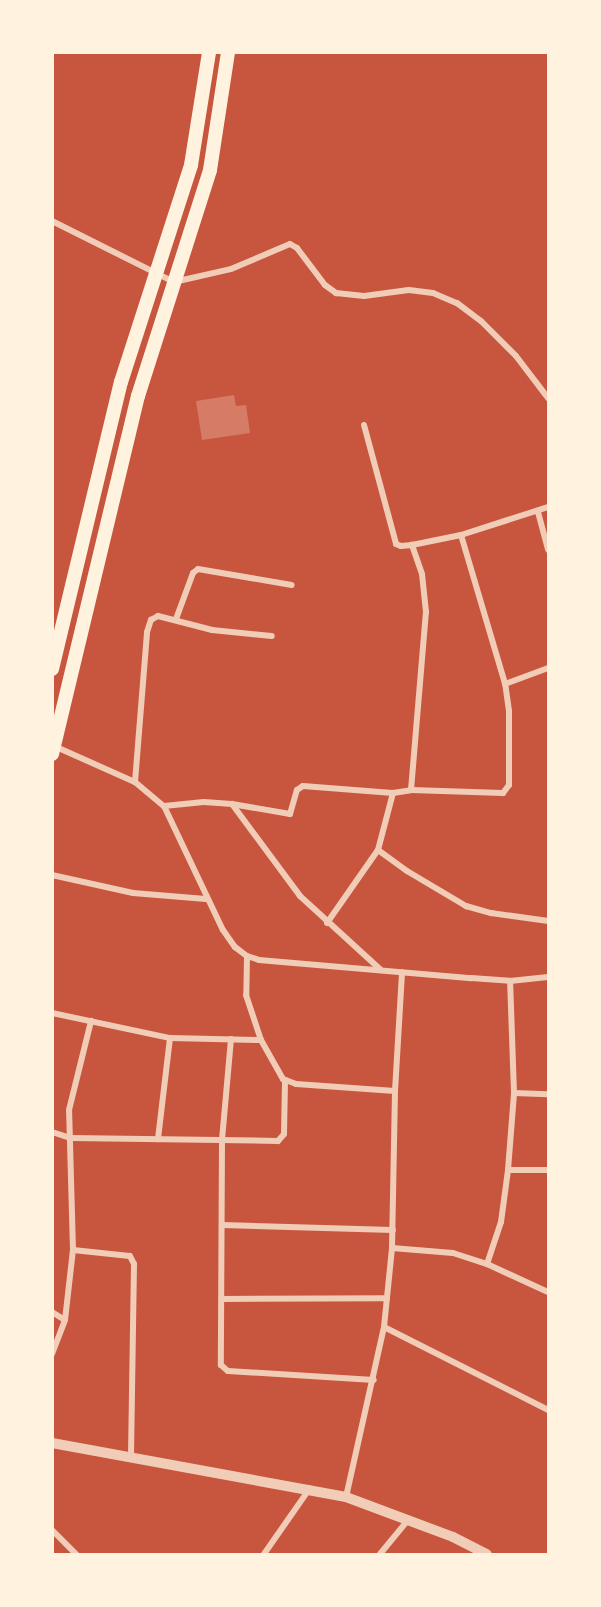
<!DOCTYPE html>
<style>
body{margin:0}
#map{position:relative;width:601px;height:1607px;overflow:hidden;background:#c8553d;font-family:Karla,sans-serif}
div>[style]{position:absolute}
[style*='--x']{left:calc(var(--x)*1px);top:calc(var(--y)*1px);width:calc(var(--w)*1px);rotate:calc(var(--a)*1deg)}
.building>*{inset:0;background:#d67c66}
.minor>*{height:6px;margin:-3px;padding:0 3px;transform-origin:3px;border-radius:3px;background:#f1ccb7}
.tertiary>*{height:10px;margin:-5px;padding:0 5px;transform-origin:5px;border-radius:5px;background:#f1ccb7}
.primary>*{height:14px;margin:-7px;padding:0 7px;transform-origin:7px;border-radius:7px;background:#fff3e0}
span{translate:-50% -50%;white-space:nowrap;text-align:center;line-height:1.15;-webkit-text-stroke:4.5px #fff3e0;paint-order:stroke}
.frame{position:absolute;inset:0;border:54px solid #fff3e0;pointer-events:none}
</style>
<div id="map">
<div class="building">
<i style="clip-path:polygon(234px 395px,236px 406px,246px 405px,250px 433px,202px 440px,196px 401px)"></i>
</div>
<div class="minor">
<i style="--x:52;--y:221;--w:136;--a:26.6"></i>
<i style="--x:174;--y:282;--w:58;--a:-12.8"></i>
<i style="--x:231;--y:269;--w:64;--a:-23"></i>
<i style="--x:290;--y:244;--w:8;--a:30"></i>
<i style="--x:297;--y:248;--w:46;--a:52.9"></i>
<i style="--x:325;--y:285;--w:14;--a:36"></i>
<i style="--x:336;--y:293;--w:28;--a:6"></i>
<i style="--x:364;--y:296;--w:45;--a:-7.6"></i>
<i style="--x:409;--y:290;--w:24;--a:7"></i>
<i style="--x:433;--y:293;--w:26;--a:23"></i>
<i style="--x:457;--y:303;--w:30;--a:37"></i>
<i style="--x:481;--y:321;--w:49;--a:45"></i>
<i style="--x:516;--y:356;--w:53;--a:52.7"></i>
<i style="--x:364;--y:425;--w:123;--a:74.9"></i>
<i style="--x:396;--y:544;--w:5;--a:22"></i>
<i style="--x:401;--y:546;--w:11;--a:-5"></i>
<i style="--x:412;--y:545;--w:50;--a:-11.5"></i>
<i style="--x:461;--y:535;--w:155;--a:73.5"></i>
<i style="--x:505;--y:684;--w:46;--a:-20.4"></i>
<i style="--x:538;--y:512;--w:39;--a:75"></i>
<i style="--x:461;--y:535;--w:91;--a:-17.8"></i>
<i style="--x:176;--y:619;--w:49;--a:-69.7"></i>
<i style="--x:193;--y:573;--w:6;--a:-39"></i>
<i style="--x:198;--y:569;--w:95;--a:9.7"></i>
<i style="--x:54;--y:746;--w:89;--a:24"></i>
<i style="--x:135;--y:782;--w:38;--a:40"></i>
<i style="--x:164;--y:806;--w:137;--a:64.6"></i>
<i style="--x:223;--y:930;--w:21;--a:55"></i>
<i style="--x:235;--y:947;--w:15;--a:37"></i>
<i style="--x:247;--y:956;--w:13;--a:18"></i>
<i style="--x:259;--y:960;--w:213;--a:4.9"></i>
<i style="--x:471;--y:978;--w:39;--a:4"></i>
<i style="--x:510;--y:981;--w:38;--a:-6"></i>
<i style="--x:135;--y:782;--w:150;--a:-85.4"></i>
<i style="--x:147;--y:632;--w:13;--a:-72"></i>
<i style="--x:151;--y:620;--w:8;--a:-30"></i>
<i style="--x:158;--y:616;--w:56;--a:14.5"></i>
<i style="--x:212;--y:630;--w:60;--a:5.7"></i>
<i style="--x:411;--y:790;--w:179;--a:-85.2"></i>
<i style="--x:426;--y:612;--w:38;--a:-96"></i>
<i style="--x:422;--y:574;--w:31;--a:-109"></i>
<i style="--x:232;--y:804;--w:59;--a:9.8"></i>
<i style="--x:290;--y:814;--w:25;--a:-74"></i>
<i style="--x:297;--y:790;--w:7;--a:-34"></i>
<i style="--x:303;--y:786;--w:90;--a:4.4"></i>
<i style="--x:393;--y:793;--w:18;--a:-9"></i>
<i style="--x:411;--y:790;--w:92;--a:1.9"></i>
<i style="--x:503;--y:793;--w:10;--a:-53"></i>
<i style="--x:509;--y:785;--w:74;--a:-90"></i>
<i style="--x:509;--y:711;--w:27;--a:-98"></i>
<i style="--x:164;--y:806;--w:40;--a:-5.7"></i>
<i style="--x:204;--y:802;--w:28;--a:4"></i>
<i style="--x:232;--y:804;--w:114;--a:53.5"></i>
<i style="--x:300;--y:896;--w:110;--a:42.4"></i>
<i style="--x:378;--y:850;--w:36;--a:36"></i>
<i style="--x:407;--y:871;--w:69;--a:30.7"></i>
<i style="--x:466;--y:906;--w:26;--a:16"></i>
<i style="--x:491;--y:913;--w:58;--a:8"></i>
<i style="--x:52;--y:875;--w:83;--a:12.5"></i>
<i style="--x:133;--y:893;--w:73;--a:4.7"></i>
<i style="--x:327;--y:923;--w:89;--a:-55.1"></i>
<i style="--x:378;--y:850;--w:59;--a:-75.3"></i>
<i style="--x:247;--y:956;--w:39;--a:91"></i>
<i style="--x:246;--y:995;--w:47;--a:71.6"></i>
<i style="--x:261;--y:1040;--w:45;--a:60.6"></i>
<i style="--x:283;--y:1079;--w:14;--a:21"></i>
<i style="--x:296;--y:1084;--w:99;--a:4"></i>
<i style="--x:52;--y:1013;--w:121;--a:12"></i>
<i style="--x:170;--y:1038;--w:102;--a:96.8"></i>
<i style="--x:170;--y:1038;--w:91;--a:1.3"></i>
<i style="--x:231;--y:1039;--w:101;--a:95.1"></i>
<i style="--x:222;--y:1140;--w:225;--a:90.3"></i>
<i style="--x:221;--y:1365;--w:9;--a:41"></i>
<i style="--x:228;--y:1371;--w:146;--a:3.5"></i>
<i style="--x:514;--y:1093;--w:34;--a:2"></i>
<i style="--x:52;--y:1132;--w:19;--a:18"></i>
<i style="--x:70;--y:1138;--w:208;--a:0.8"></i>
<i style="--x:278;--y:1141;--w:9;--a:-49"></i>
<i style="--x:284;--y:1134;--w:54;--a:-88.9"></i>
<i style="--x:508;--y:1170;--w:40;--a:0"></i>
<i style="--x:222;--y:1225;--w:171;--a:1.7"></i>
<i style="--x:392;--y:1248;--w:61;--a:4.7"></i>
<i style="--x:453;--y:1253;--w:36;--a:18"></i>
<i style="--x:487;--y:1264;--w:67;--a:24.7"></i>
<i style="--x:73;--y:1250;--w:57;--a:6"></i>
<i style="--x:130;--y:1256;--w:9;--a:63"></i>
<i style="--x:134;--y:1264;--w:193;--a:90.9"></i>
<i style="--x:487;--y:1264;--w:44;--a:-71.6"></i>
<i style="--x:501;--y:1222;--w:52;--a:-82.3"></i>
<i style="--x:508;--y:1170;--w:77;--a:-85.5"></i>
<i style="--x:514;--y:1093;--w:112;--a:-92"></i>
<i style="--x:222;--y:1299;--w:165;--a:-0.3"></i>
<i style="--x:52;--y:1312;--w:15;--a:32"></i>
<i style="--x:384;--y:1327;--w:184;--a:26.8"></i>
<i style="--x:52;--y:1354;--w:36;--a:-69"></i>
<i style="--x:65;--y:1320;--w:70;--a:-83.5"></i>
<i style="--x:73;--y:1250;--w:140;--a:-91.6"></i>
<i style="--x:69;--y:1110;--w:92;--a:-76.1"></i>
<i style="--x:346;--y:1497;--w:174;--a:-77.4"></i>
<i style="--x:384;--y:1327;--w:79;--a:-84.2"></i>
<i style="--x:392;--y:1248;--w:157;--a:-88.9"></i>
<i style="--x:395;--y:1091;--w:119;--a:-86.6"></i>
<i style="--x:52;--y:1530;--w:34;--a:45"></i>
<i style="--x:264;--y:1554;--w:80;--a:-55.1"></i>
<i style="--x:380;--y:1554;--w:44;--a:-50.5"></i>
</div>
<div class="tertiary">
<i style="--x:52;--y:1443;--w:299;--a:10.4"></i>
<i style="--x:346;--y:1497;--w:114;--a:20.5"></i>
<i style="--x:453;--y:1537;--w:38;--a:27"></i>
</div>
<div class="primary">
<i style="--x:52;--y:669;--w:295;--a:-76.5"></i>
<i style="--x:121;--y:382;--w:228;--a:-72.1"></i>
<i style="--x:191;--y:165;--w:114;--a:-80.9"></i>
<i style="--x:52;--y:754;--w:368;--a:-76.5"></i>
<i style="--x:138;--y:396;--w:237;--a:-72.3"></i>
<i style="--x:210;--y:170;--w:119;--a:-81.3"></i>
</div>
<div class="frame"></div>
</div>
